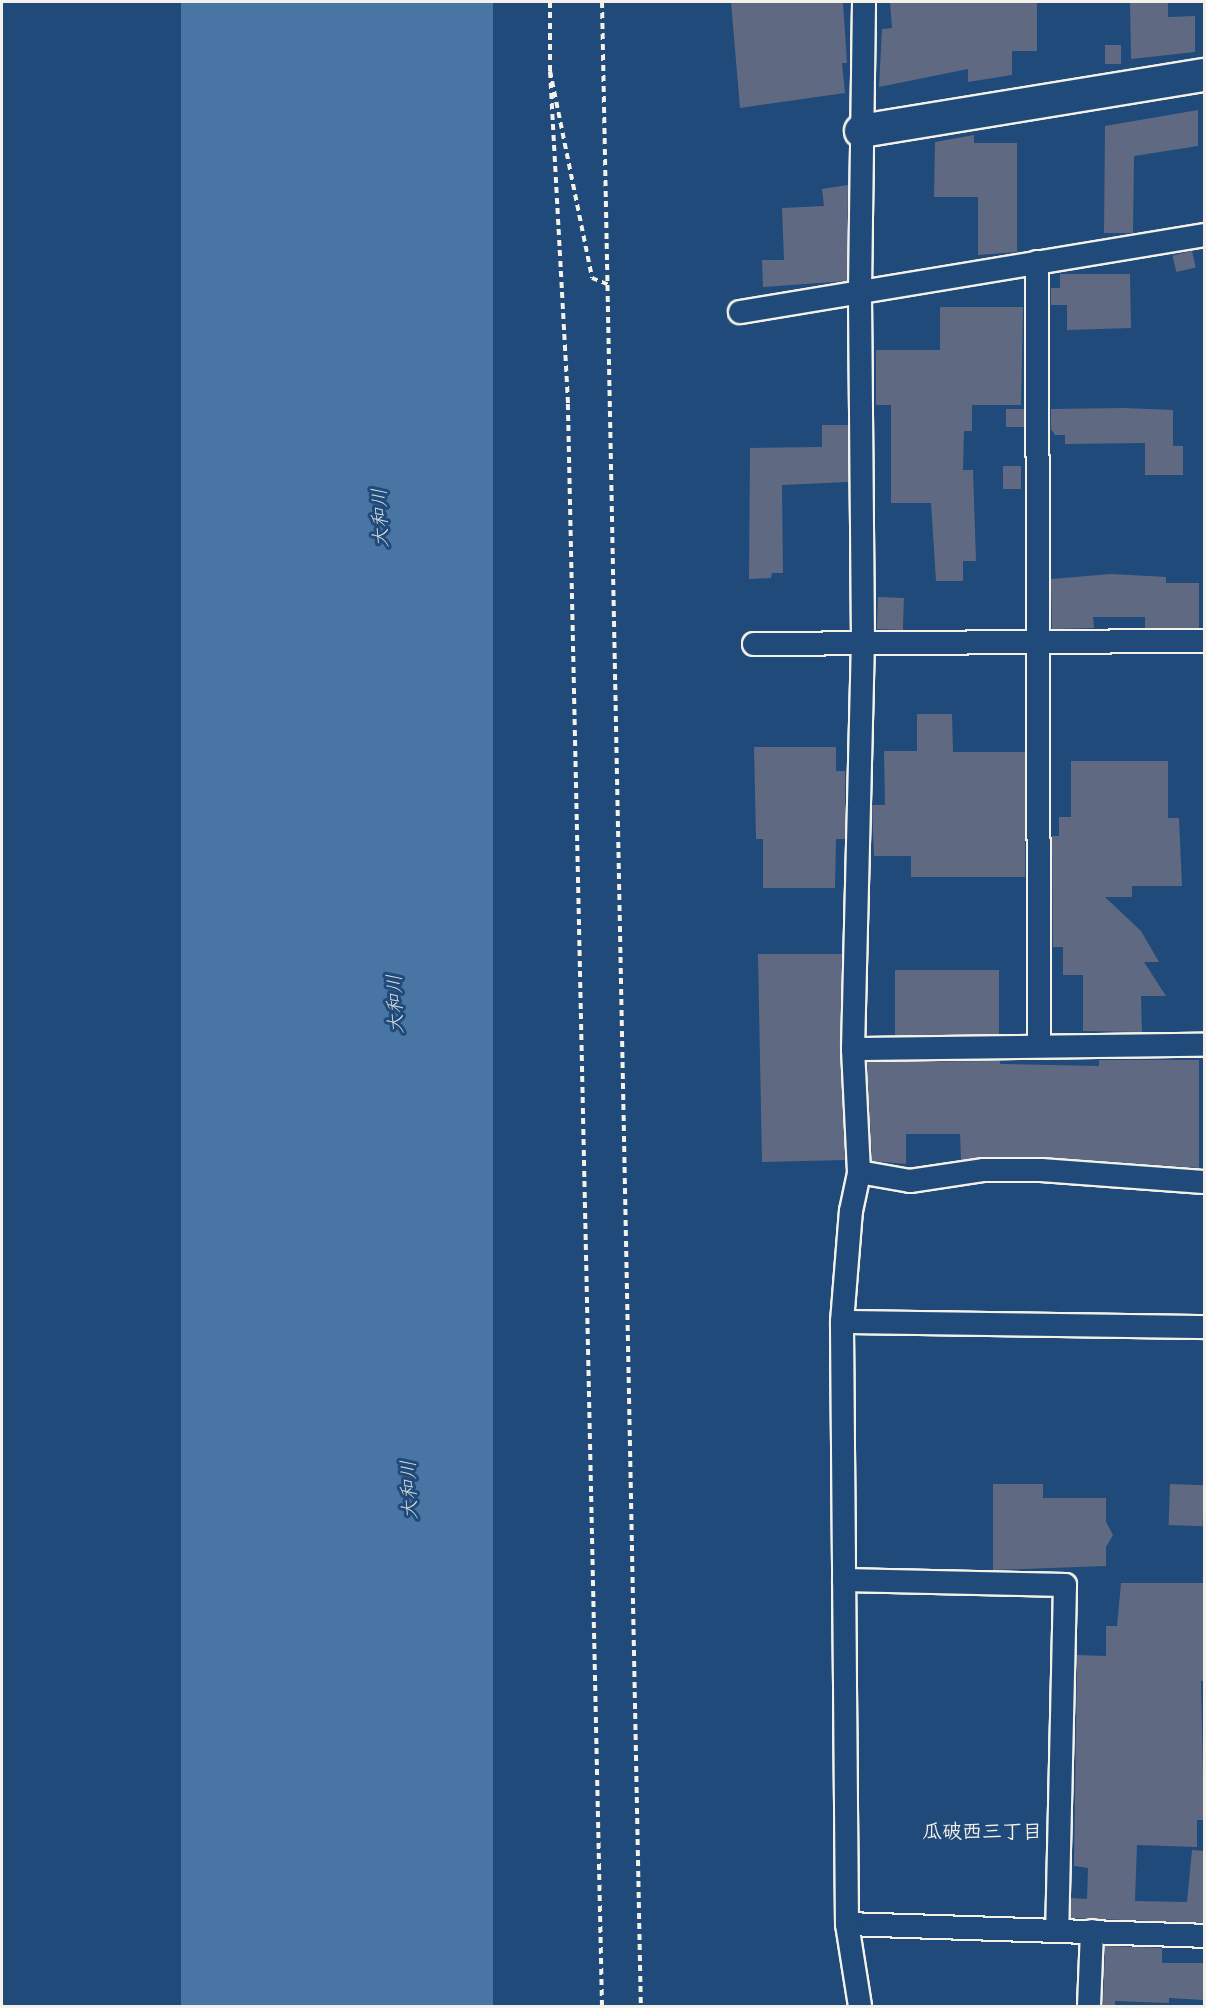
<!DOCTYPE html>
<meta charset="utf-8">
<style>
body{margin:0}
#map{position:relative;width:1206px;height:2008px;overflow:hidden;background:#1f4a7a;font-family:Itim,"Klee One",sans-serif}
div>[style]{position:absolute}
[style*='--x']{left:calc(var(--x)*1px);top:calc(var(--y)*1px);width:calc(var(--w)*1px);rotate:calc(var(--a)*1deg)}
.water>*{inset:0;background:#4975a4;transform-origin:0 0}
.building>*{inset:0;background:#606982;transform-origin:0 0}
.path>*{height:4px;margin-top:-2px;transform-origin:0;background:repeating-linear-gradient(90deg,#f4f1e8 0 6px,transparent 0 10.5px)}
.roads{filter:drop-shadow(2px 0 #f4f1e8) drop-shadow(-2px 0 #f4f1e8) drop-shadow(0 2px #f4f1e8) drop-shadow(0 -2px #f4f1e8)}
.street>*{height:22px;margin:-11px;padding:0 11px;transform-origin:11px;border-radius:11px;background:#1f4a7a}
.secondary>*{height:32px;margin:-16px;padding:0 16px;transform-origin:16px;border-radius:16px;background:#1f4a7a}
span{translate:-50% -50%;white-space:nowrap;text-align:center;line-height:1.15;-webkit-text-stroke:6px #1f4a7a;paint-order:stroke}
.water-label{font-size:20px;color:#dadede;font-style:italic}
.neighbourhood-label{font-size:20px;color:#f4f1e8;font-weight:700}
.frame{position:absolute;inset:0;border:3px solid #f4f1e8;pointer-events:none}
</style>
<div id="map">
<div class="water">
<i style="left:181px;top:2px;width:312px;height:2004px"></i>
</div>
<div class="building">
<i style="clip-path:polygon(731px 2px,843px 2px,847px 63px,842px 63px,845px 93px,740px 108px)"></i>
<i style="clip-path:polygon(890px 2px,1037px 2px,1037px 51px,1012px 51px,1012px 75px,968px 82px,968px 69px,879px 87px,882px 29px,892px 28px)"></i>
<i style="clip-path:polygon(1130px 2px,1168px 2px,1168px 17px,1195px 16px,1195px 52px,1131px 59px)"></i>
<i style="left:1105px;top:45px;width:16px;height:19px"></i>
<i style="clip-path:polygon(1198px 110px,1198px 146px,1134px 156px,1133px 233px,1104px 233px,1105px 126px)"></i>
<i style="clip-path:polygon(974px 135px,974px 143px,1017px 143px,1017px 252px,978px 255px,978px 197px,934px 197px,935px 142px)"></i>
<i style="clip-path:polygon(848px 185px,847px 281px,763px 287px,762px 260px,784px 260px,782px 208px,824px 206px,822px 189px)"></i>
<i style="left:1192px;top:251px;width:17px;height:20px;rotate:77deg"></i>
<i style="clip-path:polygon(1060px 274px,1130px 274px,1131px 328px,1067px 330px,1067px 305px,1051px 305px,1051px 288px,1060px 288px)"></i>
<i style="clip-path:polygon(940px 307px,1023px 307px,1021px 405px,972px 405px,972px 431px,964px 431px,963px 470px,973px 470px,976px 561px,963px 561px,963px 581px,936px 581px,931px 503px,891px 503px,891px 405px,876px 405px,876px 350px,940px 350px)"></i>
<i style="clip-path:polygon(1124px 408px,1173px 410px,1173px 446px,1183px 446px,1183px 475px,1145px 475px,1145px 443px,1065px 444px,1065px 435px,1055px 435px,1051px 429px,1051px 409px)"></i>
<i style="left:1006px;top:409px;width:18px;height:18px"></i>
<i style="clip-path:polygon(822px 425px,848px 425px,848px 482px,782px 485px,783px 573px,772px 573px,771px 578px,749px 579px,750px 448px,822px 447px)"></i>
<i style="left:1003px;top:466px;width:18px;height:23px"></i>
<i style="clip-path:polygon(1111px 574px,1166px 577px,1166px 583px,1199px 583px,1199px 628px,1145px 628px,1145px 617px,1093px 617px,1094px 628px,1052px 629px,1051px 579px)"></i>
<i style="left:878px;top:597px;width:26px;height:32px;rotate:2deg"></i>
<i style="clip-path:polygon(917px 714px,952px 714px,953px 752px,1025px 752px,1025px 877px,911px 877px,911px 856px,874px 856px,872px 805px,885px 805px,884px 751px,917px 751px)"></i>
<i style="clip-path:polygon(754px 747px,836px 747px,836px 771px,845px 771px,845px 839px,836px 839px,835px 888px,763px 888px,763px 839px,756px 839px)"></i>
<i style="clip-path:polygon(1071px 761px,1168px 761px,1168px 818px,1179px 818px,1182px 886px,1132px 886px,1132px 897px,1105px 897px,1141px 931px,1159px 962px,1144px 962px,1166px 996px,1141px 996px,1142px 1032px,1083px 1031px,1083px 975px,1063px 975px,1063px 947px,1053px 947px,1052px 836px,1059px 836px,1059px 817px,1071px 817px)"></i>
<i style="clip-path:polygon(758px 954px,842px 954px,840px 1049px,845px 1160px,762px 1162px)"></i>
<i style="left:895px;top:970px;width:104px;height:65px"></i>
<i style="clip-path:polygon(1099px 1060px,1199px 1060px,1199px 1168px,1042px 1157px,961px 1160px,960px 1134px,906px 1134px,906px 1164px,872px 1161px,867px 1062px,1000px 1061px,1000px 1064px,1099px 1066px)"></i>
<i style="clip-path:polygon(993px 1484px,1043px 1484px,1043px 1498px,1106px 1498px,1106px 1522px,1113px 1535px,1106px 1547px,1106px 1566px,993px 1570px)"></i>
<i style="left:1170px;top:1484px;width:34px;height:41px;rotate:2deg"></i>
<i style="clip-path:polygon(1121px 1583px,1204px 1583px,1204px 1681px,1201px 1681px,1204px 1820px,1197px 1820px,1197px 1847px,1137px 1845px,1135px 1901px,1187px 1902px,1192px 1850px,1204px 1851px,1204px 1923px,1071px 1918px,1071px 1898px,1087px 1899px,1088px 1868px,1074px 1866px,1077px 1655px,1106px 1656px,1106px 1626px,1117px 1626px)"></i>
<i style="clip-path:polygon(1105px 1946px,1162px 1948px,1162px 1963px,1204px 1963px,1204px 2000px,1169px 1998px,1169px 2003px,1115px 2001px,1115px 2006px,1103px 2006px)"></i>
</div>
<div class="path">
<i style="--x:550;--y:2;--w:69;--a:90"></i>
<i style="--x:602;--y:2;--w:2004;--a:88.89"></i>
<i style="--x:602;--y:2006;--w:1603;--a:-91.22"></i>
<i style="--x:568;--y:403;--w:332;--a:-93.1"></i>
<i style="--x:550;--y:71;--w:211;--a:78.5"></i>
<i style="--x:592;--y:278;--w:18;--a:22"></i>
</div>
<div class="roads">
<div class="street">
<i style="--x:1037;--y:262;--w:784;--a:89.85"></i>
<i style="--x:740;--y:312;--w:470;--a:-9.4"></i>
<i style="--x:754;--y:644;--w:450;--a:-0.4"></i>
<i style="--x:853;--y:1049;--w:351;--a:-0.7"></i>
<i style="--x:859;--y:1172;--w:52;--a:10"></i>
<i style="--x:910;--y:1181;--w:75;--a:-8.5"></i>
<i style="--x:984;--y:1170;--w:57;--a:0"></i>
<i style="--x:1041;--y:1170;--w:163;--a:4.2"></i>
<i style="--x:842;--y:1322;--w:362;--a:0.8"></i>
<i style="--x:844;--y:1580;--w:221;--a:1.3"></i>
<i style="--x:1065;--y:1585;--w:345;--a:91.3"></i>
<i style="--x:847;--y:1924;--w:357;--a:1.9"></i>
<i style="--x:860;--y:2006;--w:83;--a:-99"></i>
<i style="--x:847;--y:1924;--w:602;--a:-90.48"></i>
<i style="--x:842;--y:1322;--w:111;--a:-85.4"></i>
<i style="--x:851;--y:1211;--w:40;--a:-78"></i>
<i style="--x:859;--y:1172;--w:123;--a:-92.8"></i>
<i style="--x:853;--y:1049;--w:408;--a:-88.6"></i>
<i style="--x:863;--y:641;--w:351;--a:-90.5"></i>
<i style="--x:860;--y:290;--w:288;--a:-89.2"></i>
<i style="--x:1089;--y:2006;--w:75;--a:-87.7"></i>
</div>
<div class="secondary">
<i style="--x:861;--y:131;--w:348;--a:-9.3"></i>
</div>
</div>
<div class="water-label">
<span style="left:380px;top:518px;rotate:-92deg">大和川</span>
<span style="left:395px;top:1004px;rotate:-92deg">大和川</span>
<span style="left:409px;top:1490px;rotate:-92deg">大和川</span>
</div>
<div class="neighbourhood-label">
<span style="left:982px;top:1831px">瓜破西三丁目</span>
</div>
<div class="frame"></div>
</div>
